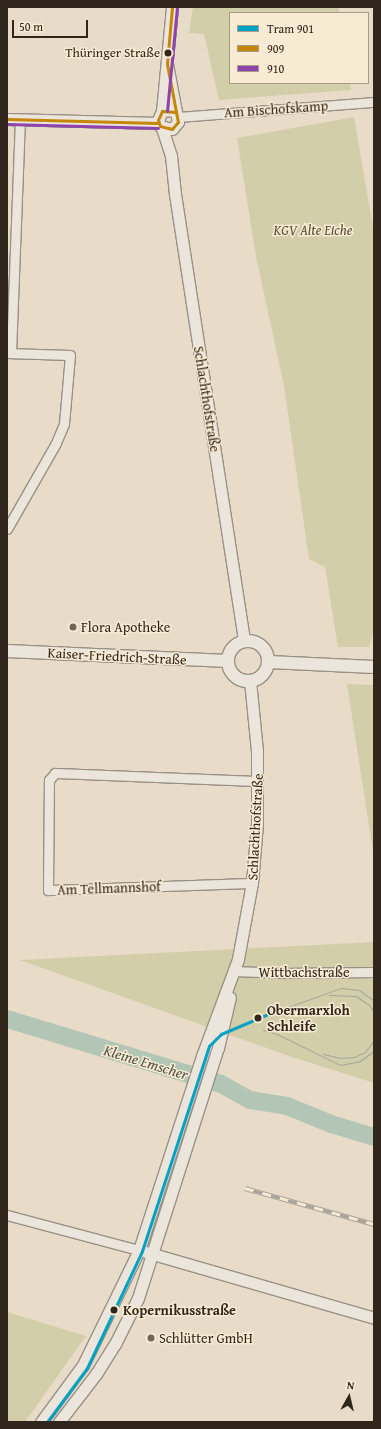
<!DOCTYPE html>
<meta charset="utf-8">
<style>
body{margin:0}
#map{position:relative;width:381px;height:1429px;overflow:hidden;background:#e8dcc9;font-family:"Gentium Book Plus",serif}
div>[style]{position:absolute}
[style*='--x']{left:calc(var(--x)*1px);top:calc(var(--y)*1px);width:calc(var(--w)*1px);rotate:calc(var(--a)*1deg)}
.green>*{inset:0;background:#d1cea9}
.river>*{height:18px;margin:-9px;padding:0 9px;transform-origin:9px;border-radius:9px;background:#b3c6b6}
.roads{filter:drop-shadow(1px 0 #999185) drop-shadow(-1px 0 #999185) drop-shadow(0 1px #999185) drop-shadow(0 -1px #999185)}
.minor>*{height:9px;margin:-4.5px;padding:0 4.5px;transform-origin:4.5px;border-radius:4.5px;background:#ebe5dc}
.tertiary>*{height:11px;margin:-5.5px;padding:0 5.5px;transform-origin:5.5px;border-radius:5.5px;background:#ebe5dc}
.secondary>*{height:12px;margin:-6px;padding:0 6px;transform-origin:6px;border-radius:6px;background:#ebe5dc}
.secondary>.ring{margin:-6px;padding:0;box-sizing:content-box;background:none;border:12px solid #ebe5dc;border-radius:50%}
.tram>*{height:1px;margin:-0.5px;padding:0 0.5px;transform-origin:0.5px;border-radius:0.5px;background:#a9a49b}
.rail>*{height:4.5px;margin-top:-2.25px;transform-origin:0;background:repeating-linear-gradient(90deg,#f8ebd3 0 9px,#a9a49b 0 18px);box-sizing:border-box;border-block:1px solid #a9a49b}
.bus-1>*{height:3px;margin:-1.5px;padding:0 1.5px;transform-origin:1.5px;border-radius:1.5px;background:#c68607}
.bus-2>*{height:3px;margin:-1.5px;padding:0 1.5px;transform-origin:1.5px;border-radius:1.5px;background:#8e44ad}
.tram-1>*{height:3px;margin:-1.5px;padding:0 1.5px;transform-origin:1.5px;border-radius:1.5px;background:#02a2c5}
.dots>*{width:11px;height:11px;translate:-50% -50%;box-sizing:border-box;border:2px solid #f8ebd3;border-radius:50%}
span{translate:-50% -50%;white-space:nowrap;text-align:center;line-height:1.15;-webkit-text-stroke:3px #f8ebd3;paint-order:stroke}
.bus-label{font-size:13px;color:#31261b}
.right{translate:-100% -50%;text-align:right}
.street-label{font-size:14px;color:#31261b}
.park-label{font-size:14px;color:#544d38;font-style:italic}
.poi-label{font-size:14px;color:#31261b}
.left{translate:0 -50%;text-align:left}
.stop-label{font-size:14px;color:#31261b;font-weight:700}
.water-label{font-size:15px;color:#515347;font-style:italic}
.frame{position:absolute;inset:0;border:8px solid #31261b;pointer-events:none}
.legend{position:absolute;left:229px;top:12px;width:140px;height:72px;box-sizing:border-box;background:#f8ebd3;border:1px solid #a89c89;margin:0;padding:5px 7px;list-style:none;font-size:12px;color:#31261b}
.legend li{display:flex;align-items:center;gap:8px;height:20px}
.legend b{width:20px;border:1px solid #a89c89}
.north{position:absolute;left:329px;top:1377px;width:40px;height:40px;-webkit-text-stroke:3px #f8ebd3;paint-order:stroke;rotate:8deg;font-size:11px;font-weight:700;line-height:16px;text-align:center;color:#31261b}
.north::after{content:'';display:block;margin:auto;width:14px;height:18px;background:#31261b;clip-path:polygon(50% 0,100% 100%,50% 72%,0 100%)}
.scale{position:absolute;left:12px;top:20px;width:76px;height:18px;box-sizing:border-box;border:2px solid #31261b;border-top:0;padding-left:5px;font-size:12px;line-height:14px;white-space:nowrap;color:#31261b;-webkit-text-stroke:3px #f8ebd3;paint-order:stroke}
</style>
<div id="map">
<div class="green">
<i style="clip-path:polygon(193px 7px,338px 7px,339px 13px,230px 13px,230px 83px,350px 83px,351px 90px,219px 100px,204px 34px,189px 33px)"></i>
<i style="clip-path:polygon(354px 117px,374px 233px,374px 629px,369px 647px,338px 647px,325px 567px,309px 559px,284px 386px,256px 256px,237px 138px)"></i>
<i style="clip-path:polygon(347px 684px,374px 685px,374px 858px)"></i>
<i style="clip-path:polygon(374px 942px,374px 1083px,289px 1056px,20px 960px)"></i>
<i style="clip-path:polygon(7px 1312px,86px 1336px,25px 1422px,7px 1422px)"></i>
</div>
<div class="river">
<i style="--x:7;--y:1019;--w:224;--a:16.9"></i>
<i style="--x:221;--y:1084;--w:33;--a:29"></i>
<i style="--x:250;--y:1100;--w:37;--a:9"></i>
<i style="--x:287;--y:1106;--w:48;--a:22.2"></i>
<i style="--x:331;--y:1124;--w:45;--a:16.8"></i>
</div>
<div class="roads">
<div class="minor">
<i style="--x:178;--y:117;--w:197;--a:-4.4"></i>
<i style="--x:7;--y:353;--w:63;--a:1.8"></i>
<i style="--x:70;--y:355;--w:69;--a:95"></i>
<i style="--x:64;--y:424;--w:21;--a:113"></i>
<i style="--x:56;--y:443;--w:99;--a:119.7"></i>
<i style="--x:11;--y:353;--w:234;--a:-87.8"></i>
<i style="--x:252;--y:883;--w:204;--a:178"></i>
<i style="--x:48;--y:890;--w:110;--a:-89.5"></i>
<i style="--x:49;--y:780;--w:9;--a:-49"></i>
<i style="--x:55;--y:773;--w:203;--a:2.3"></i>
<i style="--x:234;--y:971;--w:50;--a:2.3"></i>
<i style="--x:284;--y:973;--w:90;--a:-0.6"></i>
<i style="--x:7;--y:1215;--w:137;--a:14.9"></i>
</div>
<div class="tertiary">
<i style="--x:167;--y:64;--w:59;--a:79.3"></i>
<i style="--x:178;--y:122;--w:9;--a:131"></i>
<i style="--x:172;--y:129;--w:12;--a:-166"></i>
<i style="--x:160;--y:126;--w:6;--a:-108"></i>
<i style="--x:158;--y:120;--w:10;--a:-66"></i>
<i style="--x:162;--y:111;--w:7;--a:-8"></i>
<i style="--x:169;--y:110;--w:6;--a:18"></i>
<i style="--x:162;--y:111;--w:104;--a:-84.5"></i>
<i style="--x:7;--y:119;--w:151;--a:1.5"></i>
<i style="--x:162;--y:128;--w:29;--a:72"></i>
<i style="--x:171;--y:156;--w:38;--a:84"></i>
<i style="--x:175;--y:194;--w:452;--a:81.2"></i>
<i style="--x:146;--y:1252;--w:237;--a:16.1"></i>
<i style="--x:41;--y:1422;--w:71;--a:-53.6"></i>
<i style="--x:83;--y:1365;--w:128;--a:-64"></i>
<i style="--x:139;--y:1250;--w:204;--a:-72"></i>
<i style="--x:202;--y:1056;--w:103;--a:-69.6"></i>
<i style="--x:238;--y:959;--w:77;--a:-79.6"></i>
<i style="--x:252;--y:883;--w:59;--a:-85.2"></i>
<i style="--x:257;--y:824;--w:73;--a:-90"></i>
<i style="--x:257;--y:751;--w:70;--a:-95.7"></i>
<i style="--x:59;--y:1422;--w:61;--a:-52.4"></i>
<i style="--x:96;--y:1374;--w:36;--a:-58"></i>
<i style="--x:115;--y:1344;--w:51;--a:-63.4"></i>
<i style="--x:138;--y:1298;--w:262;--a:-72.3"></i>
<i style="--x:218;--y:1048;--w:52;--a:-76.8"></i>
</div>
<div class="secondary">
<i class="ring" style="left:228px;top:641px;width:28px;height:28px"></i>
<i style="--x:7;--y:651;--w:221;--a:2.6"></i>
<i style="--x:269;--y:662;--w:105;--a:2.7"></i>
</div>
</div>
<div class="tram">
<i style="--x:329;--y:995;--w:27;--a:2"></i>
<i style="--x:356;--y:996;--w:16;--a:35"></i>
<i style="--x:369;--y:1005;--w:9;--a:54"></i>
<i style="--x:266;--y:1015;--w:80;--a:-19.8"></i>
<i style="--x:341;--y:988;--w:18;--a:6"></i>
<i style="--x:359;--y:990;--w:19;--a:36"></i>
<i style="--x:263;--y:1030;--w:15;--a:16"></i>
<i style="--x:277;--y:1034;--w:70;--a:26.2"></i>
<i style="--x:340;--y:1065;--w:20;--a:-11"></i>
<i style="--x:360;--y:1061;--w:17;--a:-36"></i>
<i style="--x:323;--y:1054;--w:18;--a:13"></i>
<i style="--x:341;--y:1058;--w:13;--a:-4"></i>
<i style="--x:354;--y:1057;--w:12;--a:-24"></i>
<i style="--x:365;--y:1052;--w:15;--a:-53"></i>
</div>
<div class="rail">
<i style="--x:245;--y:1188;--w:134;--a:15.6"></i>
</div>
<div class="bus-1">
<i style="--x:172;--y:7;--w:57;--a:95"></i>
<i style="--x:167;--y:64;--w:59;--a:79.3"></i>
<i style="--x:178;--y:122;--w:9;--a:131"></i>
<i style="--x:172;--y:129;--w:12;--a:-166"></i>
<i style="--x:160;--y:126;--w:6;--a:-108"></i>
<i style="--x:158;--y:120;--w:10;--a:-66"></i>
<i style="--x:162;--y:111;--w:13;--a:4"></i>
<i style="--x:7;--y:119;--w:151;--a:1.5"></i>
</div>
<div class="bus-2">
<i style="--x:167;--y:111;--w:104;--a:-84.5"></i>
<i style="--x:7;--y:124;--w:151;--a:1.5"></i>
</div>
<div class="tram-1">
<i style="--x:47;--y:1422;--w:67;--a:-53.5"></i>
<i style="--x:87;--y:1368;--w:129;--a:-64.8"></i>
<i style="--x:142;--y:1251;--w:216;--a:-71.9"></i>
<i style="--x:209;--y:1046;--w:17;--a:-45"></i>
<i style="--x:221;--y:1034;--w:49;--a:-22.9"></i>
</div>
<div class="dots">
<i style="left:168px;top:53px;background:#31261b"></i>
<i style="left:73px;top:627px;background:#716658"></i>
<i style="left:258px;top:1018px;background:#31261b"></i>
<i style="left:114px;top:1310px;background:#31261b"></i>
<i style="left:151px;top:1338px;background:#716658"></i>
</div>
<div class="bus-label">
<span class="right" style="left:160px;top:53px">Thüringer Straße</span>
</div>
<div class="street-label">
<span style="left:276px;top:109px;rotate:-4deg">Am Bischofskamp</span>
<span style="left:207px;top:399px;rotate:81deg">Schlachthofstraße</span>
<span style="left:117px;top:656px;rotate:3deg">Kaiser-Friedrich-Straße</span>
<span style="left:255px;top:827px;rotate:-87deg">Schlachthofstraße</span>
<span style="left:109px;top:888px;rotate:-2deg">Am Tellmannshof</span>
<span style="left:304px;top:972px">Wittbachstraße</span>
</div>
<div class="park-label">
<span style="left:313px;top:230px">KGV Alte Eiche</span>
</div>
<div class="poi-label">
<span class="left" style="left:81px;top:627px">Flora Apotheke</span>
<span class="left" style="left:159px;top:1338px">Schlütter GmbH</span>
</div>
<div class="stop-label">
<span class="left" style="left:267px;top:1018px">Obermarxloh<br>Schleife</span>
<span class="left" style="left:123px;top:1310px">Kopernikusstraße</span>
</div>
<div class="water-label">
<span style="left:146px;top:1062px;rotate:17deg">Kleine Emscher</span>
</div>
<div class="frame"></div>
<ul class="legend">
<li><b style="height:5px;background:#02a2c5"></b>Tram 901</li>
<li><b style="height:5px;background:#c68607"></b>909</li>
<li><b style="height:5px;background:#8e44ad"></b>910</li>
</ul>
<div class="north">N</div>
<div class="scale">50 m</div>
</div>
